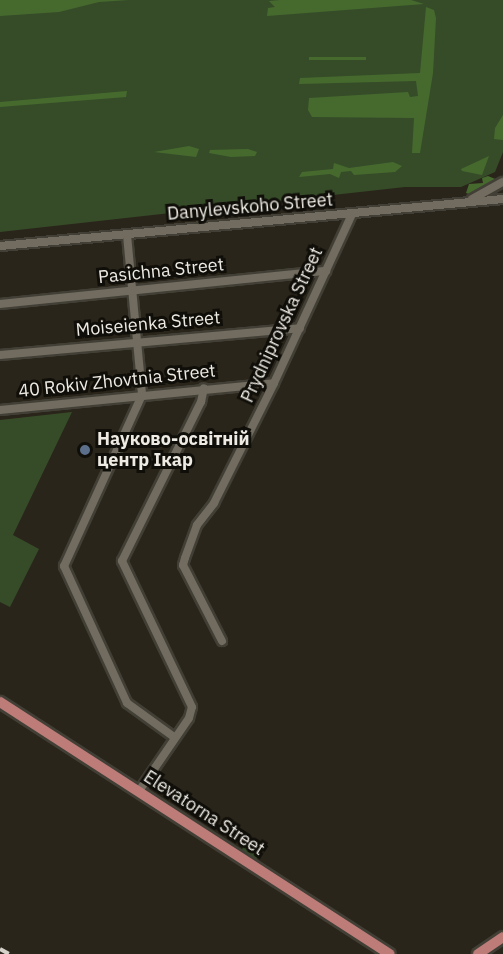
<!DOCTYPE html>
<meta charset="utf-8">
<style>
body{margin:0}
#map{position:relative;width:503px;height:954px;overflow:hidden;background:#2a251a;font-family:"IBM Plex Sans",sans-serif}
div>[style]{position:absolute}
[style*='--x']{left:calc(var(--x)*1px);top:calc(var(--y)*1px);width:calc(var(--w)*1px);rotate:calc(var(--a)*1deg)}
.green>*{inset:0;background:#364c29}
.round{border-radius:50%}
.forest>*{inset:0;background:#466a2e;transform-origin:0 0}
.roads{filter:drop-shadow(2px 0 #423f36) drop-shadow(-2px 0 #423f36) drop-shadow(0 2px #423f36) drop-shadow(0 -2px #423f36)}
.minor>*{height:8px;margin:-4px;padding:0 4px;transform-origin:4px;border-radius:4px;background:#716c5f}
.major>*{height:10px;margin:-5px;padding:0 5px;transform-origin:5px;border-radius:5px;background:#bd7c78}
.rail>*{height:4px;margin-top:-2px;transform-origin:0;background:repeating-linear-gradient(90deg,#100e09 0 4.5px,#d5d2cb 0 9px);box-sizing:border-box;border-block:2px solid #d5d2cb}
.dots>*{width:16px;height:16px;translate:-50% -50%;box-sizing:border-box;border:3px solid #100e09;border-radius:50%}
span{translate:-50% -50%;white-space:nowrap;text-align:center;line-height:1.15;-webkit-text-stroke:6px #100e09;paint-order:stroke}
.street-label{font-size:18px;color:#eeebe4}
.poi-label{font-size:18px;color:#eeebe4;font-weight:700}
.left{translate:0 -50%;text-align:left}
</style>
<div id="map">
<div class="green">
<i style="clip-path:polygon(0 0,503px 0,503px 152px,495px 172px,461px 187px,405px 187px,0 232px)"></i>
<i style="clip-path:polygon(72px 412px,13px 535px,39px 549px,10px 607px,0 602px,0 420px)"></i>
<i class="round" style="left:242px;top:840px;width:20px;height:20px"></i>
</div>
<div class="forest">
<i style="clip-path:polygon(0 0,129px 0,99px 2px,59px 12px,0 16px)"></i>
<i style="clip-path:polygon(280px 0,411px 0,424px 4px,267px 16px,268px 8px,275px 7px,269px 1px)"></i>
<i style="clip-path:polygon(426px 7px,434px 10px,436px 18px,433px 73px,420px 153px,412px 153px,414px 118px,312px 117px,308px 110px,309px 98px,408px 92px,410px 97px,418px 96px,416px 81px,299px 84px,300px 78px,420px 73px)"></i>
<i style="left:366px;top:57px;width:3px;height:57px;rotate:90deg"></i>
<i style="clip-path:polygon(127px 91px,126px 97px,0 107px,0 102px)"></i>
<i style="clip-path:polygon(503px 115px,503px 140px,494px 139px,495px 128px)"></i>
<i style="clip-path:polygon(189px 146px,199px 149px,196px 157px,154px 152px)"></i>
<i style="clip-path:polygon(248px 149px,257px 152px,255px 156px,231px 157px,209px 153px,210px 150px)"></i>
<i style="clip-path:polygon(489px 156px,482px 175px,462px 171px,461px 169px)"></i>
<i style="clip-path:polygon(393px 162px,402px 166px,395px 172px,354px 175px,351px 171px,341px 172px,339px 178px,330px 174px,299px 177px,302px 172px,333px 169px,334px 163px,349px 168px)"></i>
<i style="clip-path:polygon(488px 176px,500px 181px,472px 195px,466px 193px,469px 184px,483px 183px,482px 178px)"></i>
</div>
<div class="roads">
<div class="minor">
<i style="--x:472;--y:199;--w:35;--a:-29"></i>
<i style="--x:127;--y:235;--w:161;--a:84.6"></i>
<i style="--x:142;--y:395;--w:188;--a:114.5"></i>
<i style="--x:64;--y:566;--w:151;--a:65.3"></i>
<i style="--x:127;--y:703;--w:58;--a:35.9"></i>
<i style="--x:0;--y:246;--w:505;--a:-5.34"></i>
<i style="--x:0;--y:304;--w:328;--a:-5.8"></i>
<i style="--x:0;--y:355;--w:301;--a:-5.1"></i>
<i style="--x:0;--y:410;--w:275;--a:-5.6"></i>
<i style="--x:222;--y:641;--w:85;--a:-117.2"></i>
<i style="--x:183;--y:565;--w:7;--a:-74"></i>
<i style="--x:185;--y:558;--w:35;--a:-70"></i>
<i style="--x:197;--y:525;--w:28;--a:-52"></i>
<i style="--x:214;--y:503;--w:134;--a:-63.4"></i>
<i style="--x:274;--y:383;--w:186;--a:-65.2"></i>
<i style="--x:139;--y:791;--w:88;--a:-55.6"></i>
<i style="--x:189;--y:718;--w:11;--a:-75"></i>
<i style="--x:192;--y:707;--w:162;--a:-115.6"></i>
<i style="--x:122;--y:561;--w:178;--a:-63.6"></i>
<i style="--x:201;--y:402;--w:14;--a:-78"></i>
</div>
<div class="major">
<i style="--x:0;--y:702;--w:464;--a:32.9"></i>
<i style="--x:478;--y:954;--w:30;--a:-34"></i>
</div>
</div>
<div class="rail">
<i style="--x:0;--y:949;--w:10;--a:29"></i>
</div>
<div class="dots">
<i style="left:85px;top:450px;background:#5c6f8a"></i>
</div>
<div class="street-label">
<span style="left:250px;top:207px;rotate:-5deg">Danylevskoho Street</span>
<span style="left:161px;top:271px;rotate:-6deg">Pasichna Street</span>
<span style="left:148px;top:324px;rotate:-5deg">Moiseienka Street</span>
<span style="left:282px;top:325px;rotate:-65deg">Prydniprovska Street</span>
<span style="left:117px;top:381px;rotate:-6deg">40 Rokiv Zhovtnia Street</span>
<span style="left:204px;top:813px;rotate:33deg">Elevatorna Street</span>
</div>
<div class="poi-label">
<span class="left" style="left:97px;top:450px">Науково-освітній<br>центр Ікар</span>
</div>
</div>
